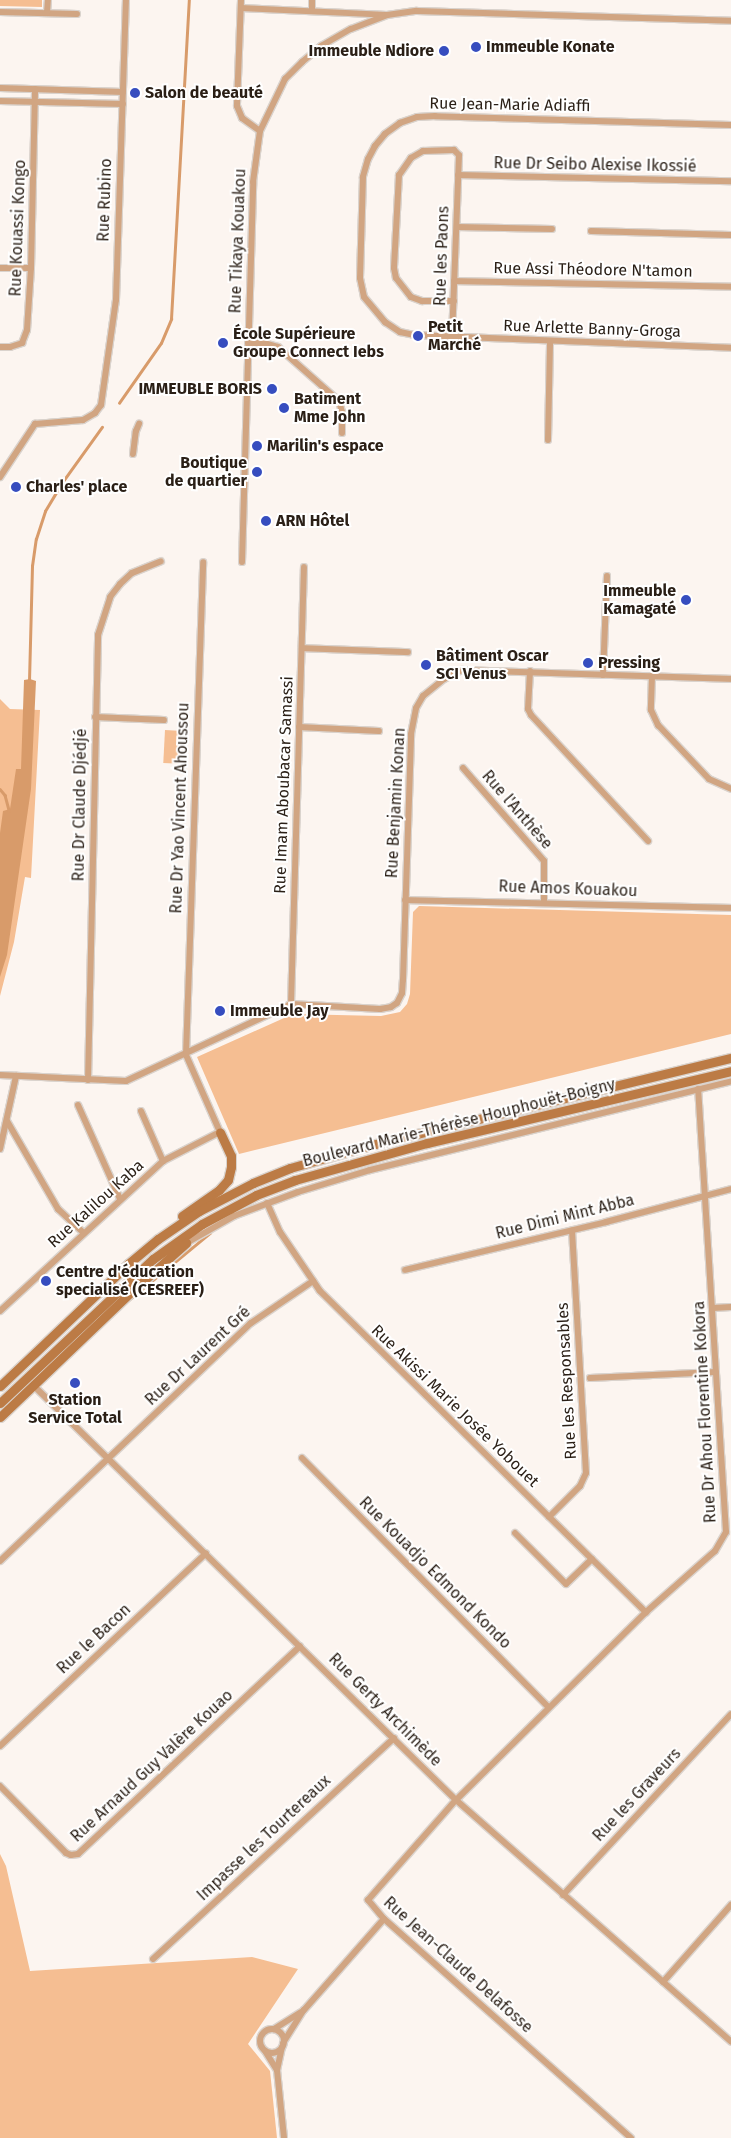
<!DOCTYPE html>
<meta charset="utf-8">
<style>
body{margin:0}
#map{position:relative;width:731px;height:2138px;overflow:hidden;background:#fcf5f0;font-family:"Fira Sans",sans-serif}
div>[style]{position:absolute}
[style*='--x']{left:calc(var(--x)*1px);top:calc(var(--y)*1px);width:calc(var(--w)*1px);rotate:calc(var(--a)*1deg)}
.green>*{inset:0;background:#f5be92;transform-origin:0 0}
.water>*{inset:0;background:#d89b6a}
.stream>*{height:2.5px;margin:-1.25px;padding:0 1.25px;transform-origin:1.25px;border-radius:1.25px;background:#d89b6a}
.roads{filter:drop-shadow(1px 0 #dad3cd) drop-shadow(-1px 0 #dad3cd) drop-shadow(0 1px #dad3cd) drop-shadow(0 -1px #dad3cd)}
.minor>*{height:6px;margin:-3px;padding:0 3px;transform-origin:3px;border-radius:3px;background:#d1a582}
.minor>.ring{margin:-3px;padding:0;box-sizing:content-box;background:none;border:6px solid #d1a582;border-radius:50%}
.secondary>*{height:9px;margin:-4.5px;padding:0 4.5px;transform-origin:4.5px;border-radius:4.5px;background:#bc7b45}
.dots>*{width:14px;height:14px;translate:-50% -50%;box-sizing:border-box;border:2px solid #fff;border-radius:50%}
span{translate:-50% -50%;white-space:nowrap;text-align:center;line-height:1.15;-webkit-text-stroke:4px #fff;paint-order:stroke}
.poi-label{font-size:16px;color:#2a1f16;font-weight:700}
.left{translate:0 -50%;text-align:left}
.right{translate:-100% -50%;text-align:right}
.street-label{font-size:16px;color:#2a1f16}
</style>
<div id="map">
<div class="green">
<i style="clip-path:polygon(0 0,42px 0,42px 7px,0 6px)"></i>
<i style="clip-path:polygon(0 699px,10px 709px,40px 710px,31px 878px,25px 877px,14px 942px,0 996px)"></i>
<i style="left:165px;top:730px;width:22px;height:33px;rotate:3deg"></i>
<i style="clip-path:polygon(419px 906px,731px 915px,731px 1034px,239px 1154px,197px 1057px,293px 1014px,381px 1016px,400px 1012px,407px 1004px,410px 994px,413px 912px)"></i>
<i style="clip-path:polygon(0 1854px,6px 1866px,30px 1971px,252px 1957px,298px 1969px,248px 2044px,270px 2071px,277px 2138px,0 2138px)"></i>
</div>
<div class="water">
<i style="clip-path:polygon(30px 679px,36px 681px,31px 789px,7px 955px,0 977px,0 833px,3px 811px,10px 809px,16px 769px,21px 769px,24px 680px)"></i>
</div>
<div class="stream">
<i style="--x:119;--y:403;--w:73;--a:-55"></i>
<i style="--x:161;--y:343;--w:26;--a:-67"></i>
<i style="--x:171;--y:319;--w:320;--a:-86.8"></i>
<i style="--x:29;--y:681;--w:115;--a:-88.5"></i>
<i style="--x:32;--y:566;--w:27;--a:-82"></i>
<i style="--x:36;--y:539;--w:29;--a:-72"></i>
<i style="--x:45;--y:511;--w:31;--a:-59"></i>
<i style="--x:61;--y:484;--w:70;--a:-54.3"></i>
<i style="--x:0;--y:789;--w:8;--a:50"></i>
<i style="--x:5;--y:795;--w:16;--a:75"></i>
<i style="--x:125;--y:1303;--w:110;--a:-39.5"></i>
</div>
<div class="roads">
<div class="minor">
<i style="--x:241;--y:0;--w:106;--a:92.2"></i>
<i style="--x:237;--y:106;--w:13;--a:67"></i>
<i style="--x:242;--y:118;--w:22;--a:36"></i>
<i style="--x:241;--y:8;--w:146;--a:2.7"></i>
<i style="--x:387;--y:15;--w:30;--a:-8"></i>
<i style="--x:417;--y:11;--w:314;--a:1.8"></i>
<i style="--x:312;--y:11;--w:11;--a:-90"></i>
<i style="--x:0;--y:12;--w:77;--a:1.5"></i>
<i style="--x:47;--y:13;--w:13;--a:-86"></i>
<i style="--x:0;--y:88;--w:123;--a:1.9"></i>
<i style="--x:0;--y:101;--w:123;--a:1.4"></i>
<i style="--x:731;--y:125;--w:296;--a:-178.3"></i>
<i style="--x:435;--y:116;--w:18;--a:177"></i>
<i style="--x:417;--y:117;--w:18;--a:161"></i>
<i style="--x:400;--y:123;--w:19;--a:144"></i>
<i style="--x:385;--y:134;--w:16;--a:130"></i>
<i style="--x:375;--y:146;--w:15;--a:118"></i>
<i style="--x:368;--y:159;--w:19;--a:106"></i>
<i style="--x:363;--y:177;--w:101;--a:91.7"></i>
<i style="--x:360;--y:278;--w:19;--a:78"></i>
<i style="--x:364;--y:297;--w:33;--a:50"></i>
<i style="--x:385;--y:322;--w:18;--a:34"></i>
<i style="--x:400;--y:332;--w:14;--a:12"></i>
<i style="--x:414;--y:335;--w:317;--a:2.3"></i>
<i style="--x:458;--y:175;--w:273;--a:1.3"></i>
<i style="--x:457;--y:227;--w:95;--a:1.2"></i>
<i style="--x:591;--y:231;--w:140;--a:1.6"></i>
<i style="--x:0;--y:268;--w:31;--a:0"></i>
<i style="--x:454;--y:281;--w:277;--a:1.2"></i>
<i style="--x:452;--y:338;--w:183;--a:-87.8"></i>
<i style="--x:459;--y:155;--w:7;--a:-135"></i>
<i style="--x:454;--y:150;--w:31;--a:178"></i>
<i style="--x:423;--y:151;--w:14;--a:150"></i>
<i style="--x:411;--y:158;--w:21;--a:125"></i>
<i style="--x:399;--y:175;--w:93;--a:93.1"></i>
<i style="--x:394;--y:268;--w:10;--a:79"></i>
<i style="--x:396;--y:278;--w:24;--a:52"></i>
<i style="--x:411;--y:297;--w:12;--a:20"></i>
<i style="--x:422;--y:301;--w:32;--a:0"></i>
<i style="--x:248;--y:343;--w:16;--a:0"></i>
<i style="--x:264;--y:343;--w:15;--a:16"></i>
<i style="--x:278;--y:347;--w:81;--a:41.5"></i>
<i style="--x:339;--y:401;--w:11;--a:75"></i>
<i style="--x:342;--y:412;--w:21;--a:90"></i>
<i style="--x:0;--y:347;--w:10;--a:0"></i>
<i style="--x:10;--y:347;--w:13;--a:-18"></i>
<i style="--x:22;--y:343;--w:14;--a:-69"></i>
<i style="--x:27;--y:330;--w:62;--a:-86.3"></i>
<i style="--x:31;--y:268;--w:179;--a:-88.7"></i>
<i style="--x:548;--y:440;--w:98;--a:-88.8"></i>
<i style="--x:133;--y:454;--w:23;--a:-83"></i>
<i style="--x:136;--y:431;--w:8;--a:-67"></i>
<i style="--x:0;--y:477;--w:64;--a:-56.6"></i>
<i style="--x:35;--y:424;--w:48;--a:-4.8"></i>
<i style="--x:83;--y:420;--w:14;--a:-30"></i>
<i style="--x:95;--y:413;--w:10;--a:-53"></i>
<i style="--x:101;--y:405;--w:106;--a:-81.9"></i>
<i style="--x:116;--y:300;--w:300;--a:-88.1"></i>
<i style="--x:242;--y:562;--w:380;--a:-88.3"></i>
<i style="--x:253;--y:182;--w:51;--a:-82.2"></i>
<i style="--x:260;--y:131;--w:58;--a:-64.3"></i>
<i style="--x:285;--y:79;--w:24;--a:-45"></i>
<i style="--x:302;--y:62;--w:25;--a:-40"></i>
<i style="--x:321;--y:46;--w:34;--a:-30"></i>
<i style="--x:351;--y:29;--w:39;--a:-21"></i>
<i style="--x:302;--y:648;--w:106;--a:2.2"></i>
<i style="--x:530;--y:671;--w:38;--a:93"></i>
<i style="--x:528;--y:709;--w:7;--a:63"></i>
<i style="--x:531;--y:715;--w:172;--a:47.1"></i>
<i style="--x:603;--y:675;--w:99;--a:-87.7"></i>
<i style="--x:652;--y:676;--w:34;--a:92"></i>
<i style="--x:651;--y:710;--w:17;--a:65"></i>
<i style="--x:658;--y:725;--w:74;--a:46.6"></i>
<i style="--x:709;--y:779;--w:24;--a:24"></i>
<i style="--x:95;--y:717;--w:69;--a:2.5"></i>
<i style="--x:299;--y:727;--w:80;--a:2.9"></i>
<i style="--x:463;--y:768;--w:123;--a:48.9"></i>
<i style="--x:544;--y:861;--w:41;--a:90"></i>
<i style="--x:405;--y:900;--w:326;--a:1.4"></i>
<i style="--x:291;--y:1004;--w:437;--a:-88.3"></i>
<i style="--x:0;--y:1075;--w:126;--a:2.7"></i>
<i style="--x:126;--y:1081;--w:182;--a:-25"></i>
<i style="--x:291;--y:1004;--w:89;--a:3.2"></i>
<i style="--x:380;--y:1009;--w:11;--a:-10"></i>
<i style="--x:391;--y:1007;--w:7;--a:-34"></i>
<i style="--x:397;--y:1003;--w:11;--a:-63"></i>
<i style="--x:402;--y:993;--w:13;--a:-86"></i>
<i style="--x:403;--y:980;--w:246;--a:-88.1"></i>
<i style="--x:411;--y:734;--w:26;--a:-79"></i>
<i style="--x:416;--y:708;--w:14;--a:-60"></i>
<i style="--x:423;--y:696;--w:27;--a:-39"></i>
<i style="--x:444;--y:679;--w:20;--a:-27"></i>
<i style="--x:462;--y:670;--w:269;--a:1.9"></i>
<i style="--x:88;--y:1080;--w:445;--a:-88.7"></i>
<i style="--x:98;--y:635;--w:40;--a:-72"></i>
<i style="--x:110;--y:597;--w:16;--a:-52"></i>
<i style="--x:120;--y:584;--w:16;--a:-43"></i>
<i style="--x:132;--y:573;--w:31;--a:-22"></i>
<i style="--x:78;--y:1105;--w:103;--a:65.9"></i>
<i style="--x:141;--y:1111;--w:55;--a:66.3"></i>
<i style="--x:7;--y:1121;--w:102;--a:59.9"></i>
<i style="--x:58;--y:1209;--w:35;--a:43"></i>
<i style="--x:0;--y:1149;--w:75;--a:-77.6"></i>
<i style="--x:267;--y:1203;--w:32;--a:66"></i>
<i style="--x:280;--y:1232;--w:71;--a:55.9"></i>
<i style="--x:320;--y:1291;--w:458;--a:44.6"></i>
<i style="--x:183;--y:1245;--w:59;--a:-29.6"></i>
<i style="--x:234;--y:1216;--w:68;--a:-20.6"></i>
<i style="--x:298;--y:1192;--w:75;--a:-17"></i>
<i style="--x:370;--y:1170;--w:372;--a:-13.8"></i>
<i style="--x:405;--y:1270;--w:207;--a:-13.4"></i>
<i style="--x:606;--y:1222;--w:129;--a:-14.8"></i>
<i style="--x:713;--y:1308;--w:18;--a:-3"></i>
<i style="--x:0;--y:1311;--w:222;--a:-42.6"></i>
<i style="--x:163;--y:1161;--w:64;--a:-27"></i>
<i style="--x:220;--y:1132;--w:84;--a:-113.8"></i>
<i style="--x:186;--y:1055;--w:493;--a:-88"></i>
<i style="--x:590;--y:1378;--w:126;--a:-2.7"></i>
<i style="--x:33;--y:1385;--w:593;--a:44.45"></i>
<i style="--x:456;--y:1800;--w:366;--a:41.3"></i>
<i style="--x:302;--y:1458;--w:350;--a:45.3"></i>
<i style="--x:549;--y:1517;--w:44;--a:-45"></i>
<i style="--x:580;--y:1486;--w:14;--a:-65"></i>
<i style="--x:586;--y:1473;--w:243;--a:-93.3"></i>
<i style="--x:515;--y:1533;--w:72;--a:45"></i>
<i style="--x:566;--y:1584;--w:36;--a:-44"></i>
<i style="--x:0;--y:1561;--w:346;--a:-43.5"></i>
<i style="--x:251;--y:1323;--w:75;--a:-34.1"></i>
<i style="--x:0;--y:1746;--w:282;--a:-43.1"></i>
<i style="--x:0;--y:1786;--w:94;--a:45.4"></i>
<i style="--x:66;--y:1853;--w:5;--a:22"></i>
<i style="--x:71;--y:1855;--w:7;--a:-8"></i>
<i style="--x:78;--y:1854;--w:304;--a:-43.1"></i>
<i style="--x:563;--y:1895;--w:247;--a:-47.1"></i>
<i style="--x:153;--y:1959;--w:327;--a:-42.5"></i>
<i style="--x:663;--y:1982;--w:103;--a:-48.6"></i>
<i style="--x:274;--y:2029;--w:32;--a:-32"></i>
<i class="ring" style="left:260px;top:2029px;width:18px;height:18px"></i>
<i style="--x:283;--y:2043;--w:39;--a:-58"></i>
<i style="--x:304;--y:2010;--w:121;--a:-48.7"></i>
<i style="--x:282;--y:2047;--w:24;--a:102"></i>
<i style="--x:277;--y:2070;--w:68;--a:84.1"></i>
<i style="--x:265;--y:2051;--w:22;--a:58"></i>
<i style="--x:631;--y:2138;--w:330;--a:-138.4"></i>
<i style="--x:384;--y:1919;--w:25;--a:-130"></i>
<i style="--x:368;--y:1900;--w:133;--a:-48.7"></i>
<i style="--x:456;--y:1800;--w:267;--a:-44.7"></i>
<i style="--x:646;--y:1612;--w:92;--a:-41.5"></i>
<i style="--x:715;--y:1551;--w:22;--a:-60"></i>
<i style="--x:726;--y:1532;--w:444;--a:-93.6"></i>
</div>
<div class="secondary">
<i style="--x:182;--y:1216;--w:45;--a:-35.1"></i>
<i style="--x:219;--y:1190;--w:13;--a:-48"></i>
<i style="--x:228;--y:1180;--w:13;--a:-77"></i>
<i style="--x:231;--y:1167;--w:11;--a:-90"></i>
<i style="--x:231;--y:1156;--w:26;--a:-115"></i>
<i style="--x:0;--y:1386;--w:177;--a:-43.6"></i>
<i style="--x:128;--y:1264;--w:39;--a:-40"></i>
<i style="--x:158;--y:1239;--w:50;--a:-34.3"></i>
<i style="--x:199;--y:1211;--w:61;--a:-27.4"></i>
<i style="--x:253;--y:1183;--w:40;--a:-22"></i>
<i style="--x:290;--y:1168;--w:80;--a:-15.9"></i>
<i style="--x:367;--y:1146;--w:374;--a:-13.6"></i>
<i style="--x:0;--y:1403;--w:210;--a:-43.3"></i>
<i style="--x:153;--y:1259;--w:60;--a:-35.5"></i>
<i style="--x:202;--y:1224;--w:61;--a:-28.2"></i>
<i style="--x:256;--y:1195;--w:42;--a:-21"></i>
<i style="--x:295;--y:1180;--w:137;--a:-15.7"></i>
<i style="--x:427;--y:1143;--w:312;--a:-13.3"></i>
<i style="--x:0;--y:1417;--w:181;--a:-43.7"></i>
<i style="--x:131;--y:1292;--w:74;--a:-41.7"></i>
</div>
</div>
<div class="dots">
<i style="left:476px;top:47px;background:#364dbf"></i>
<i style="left:444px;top:51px;background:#364dbf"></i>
<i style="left:135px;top:93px;background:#364dbf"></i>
<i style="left:418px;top:336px;background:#364dbf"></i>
<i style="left:223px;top:343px;background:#364dbf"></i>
<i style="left:272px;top:389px;background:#364dbf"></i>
<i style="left:284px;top:408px;background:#364dbf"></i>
<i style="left:257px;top:446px;background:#364dbf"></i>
<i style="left:257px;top:472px;background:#364dbf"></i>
<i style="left:16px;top:487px;background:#364dbf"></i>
<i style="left:266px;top:521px;background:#364dbf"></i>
<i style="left:686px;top:600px;background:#364dbf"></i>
<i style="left:588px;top:663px;background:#364dbf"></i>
<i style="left:426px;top:665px;background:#364dbf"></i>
<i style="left:220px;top:1011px;background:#364dbf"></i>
<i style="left:46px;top:1281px;background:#364dbf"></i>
<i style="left:75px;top:1383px;background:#364dbf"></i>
</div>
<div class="poi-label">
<span class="left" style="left:486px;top:47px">Immeuble Konate</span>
<span class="right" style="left:434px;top:51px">Immeuble Ndiore</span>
<span class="left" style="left:145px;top:93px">Salon de beauté</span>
<span class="left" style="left:428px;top:336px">Petit<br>Marché</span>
<span class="left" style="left:233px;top:343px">École Supérieure<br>Groupe Connect Iebs</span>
<span class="right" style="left:262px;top:389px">IMMEUBLE BORIS</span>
<span class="left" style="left:294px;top:408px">Batiment<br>Mme John</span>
<span class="left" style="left:267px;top:446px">Marilin's espace</span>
<span class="right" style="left:247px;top:472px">Boutique<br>de quartier</span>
<span class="left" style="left:26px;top:487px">Charles' place</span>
<span class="left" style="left:276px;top:521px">ARN Hôtel</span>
<span class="right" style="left:676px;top:600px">Immeuble<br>Kamagaté</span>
<span class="left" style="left:436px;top:665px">Bâtiment Oscar<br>SCI Venus</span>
<span class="left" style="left:598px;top:663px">Pressing</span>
<span class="left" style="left:230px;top:1011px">Immeuble Jay</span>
<span class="left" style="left:56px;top:1281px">Centre d'éducation<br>specialisé (CESREEF)</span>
<span style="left:75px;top:1409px">Station<br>Service Total</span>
</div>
<div class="street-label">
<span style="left:510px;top:105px;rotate:1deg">Rue Jean-Marie Adiaffi</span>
<span style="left:595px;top:165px;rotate:1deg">Rue Dr Seibo Alexise Ikossié</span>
<span style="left:105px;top:200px;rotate:-88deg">Rue Rubino</span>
<span style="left:18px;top:228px;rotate:-88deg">Rue Kouassi Kongo</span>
<span style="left:238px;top:241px;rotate:-88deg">Rue Tikaya Kouakou</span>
<span style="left:442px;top:256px;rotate:-88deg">Rue les Paons</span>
<span style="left:593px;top:270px;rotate:1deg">Rue Assi Théodore N'tamon</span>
<span style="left:592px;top:329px;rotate:2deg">Rue Arlette Banny-Groga</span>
<span style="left:284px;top:785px;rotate:-88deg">Rue Imam Aboubacar Samassi</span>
<span style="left:396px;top:803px;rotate:-87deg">Rue Benjamin Konan</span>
<span style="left:80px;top:805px;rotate:-89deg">Rue Dr Claude Djédjé</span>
<span style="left:180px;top:808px;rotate:-88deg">Rue Dr Yao Vincent Ahoussou</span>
<span style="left:517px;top:810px;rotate:49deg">Rue l'Anthèse</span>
<span style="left:568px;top:889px;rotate:2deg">Rue Amos Kouakou</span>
<span style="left:459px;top:1123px;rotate:-14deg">Boulevard Marie-Thérèse Houphouët-Boigny</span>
<span style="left:96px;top:1204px;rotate:-42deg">Rue Kalilou Kaba</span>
<span style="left:565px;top:1217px;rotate:-14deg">Rue Dimi Mint Abba</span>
<span style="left:198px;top:1356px;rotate:-43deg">Rue Dr Laurent Gré</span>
<span style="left:567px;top:1381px;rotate:-93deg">Rue les Responsables</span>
<span style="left:455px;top:1406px;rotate:44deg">Rue Akissi Marie Josée Yobouet</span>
<span style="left:705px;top:1412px;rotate:-93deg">Rue Dr Ahou Florentine Kokora</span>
<span style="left:435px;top:1573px;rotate:45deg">Rue Kouadjo Edmond Kondo</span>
<span style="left:94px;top:1639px;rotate:-43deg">Rue le Bacon</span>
<span style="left:385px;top:1710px;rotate:45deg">Rue Gerty Archimède</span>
<span style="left:152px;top:1766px;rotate:-43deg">Rue Arnaud Guy Valère Kouao</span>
<span style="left:637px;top:1795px;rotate:-47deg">Rue les Graveurs</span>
<span style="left:264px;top:1838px;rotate:-43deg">Impasse les Tourtereaux</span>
<span style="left:458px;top:1965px;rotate:42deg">Rue Jean-Claude Delafosse</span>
</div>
</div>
